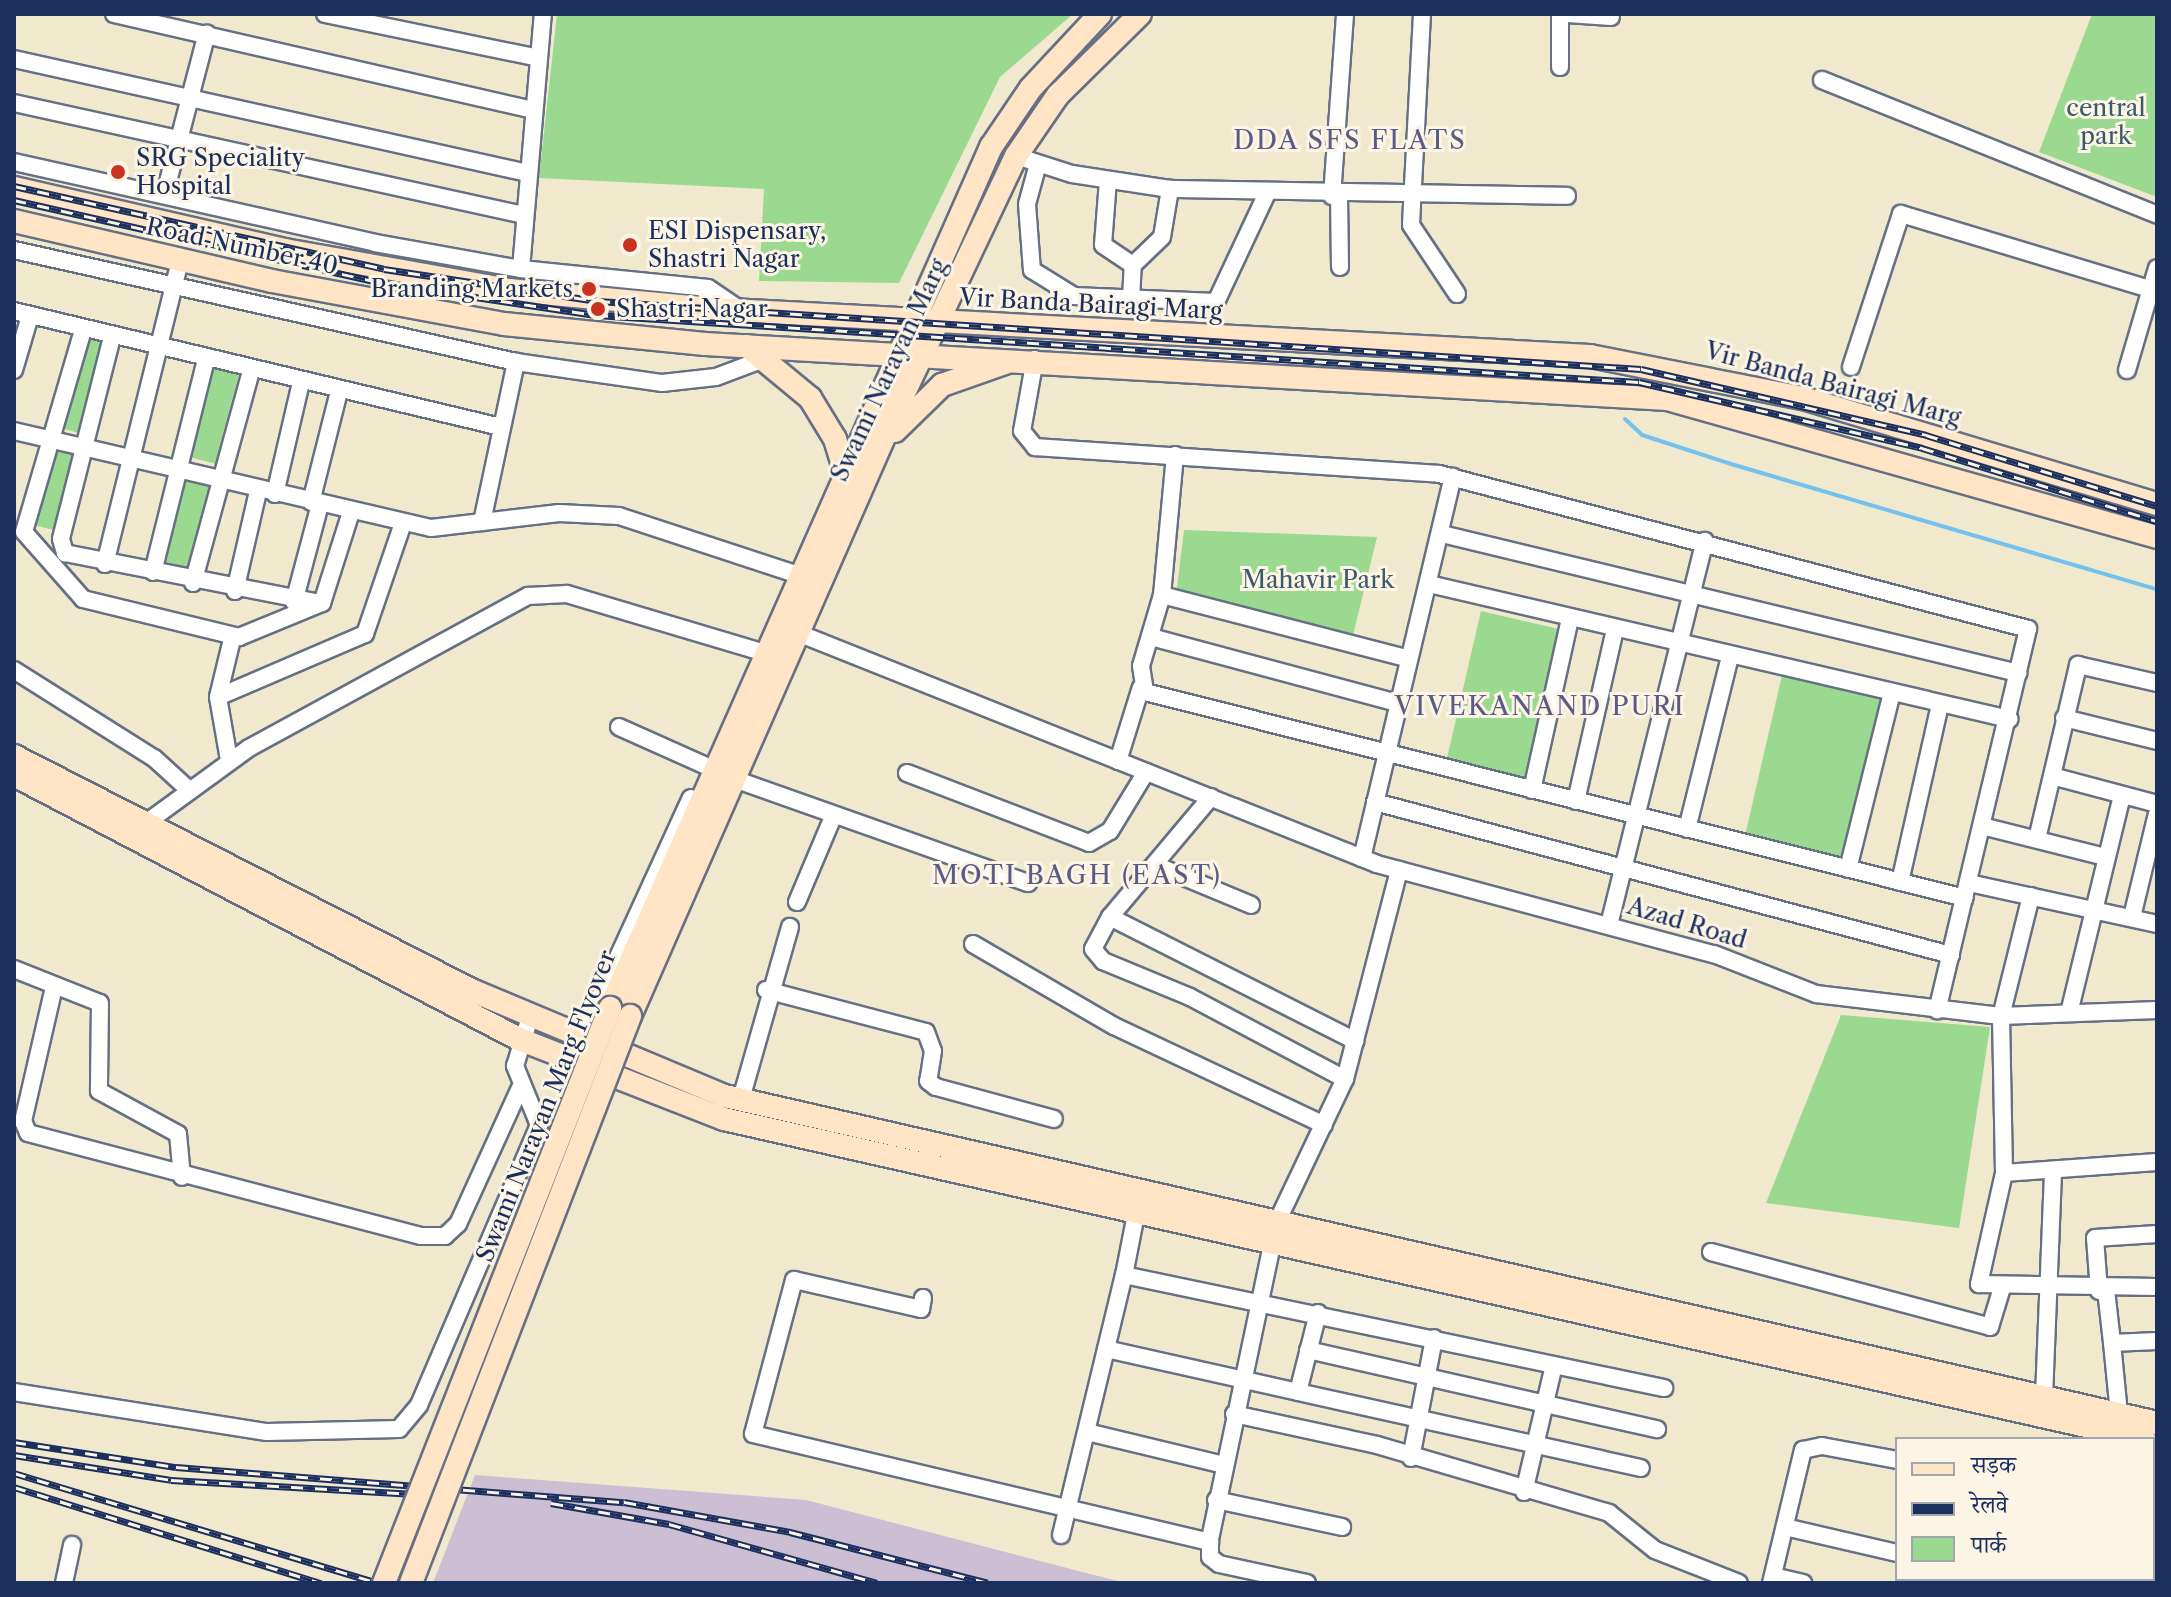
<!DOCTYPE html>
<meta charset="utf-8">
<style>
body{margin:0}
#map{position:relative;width:2171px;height:1597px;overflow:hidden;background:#f1e9ce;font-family:"Libre Caslon Text","Noto Serif Devanagari",serif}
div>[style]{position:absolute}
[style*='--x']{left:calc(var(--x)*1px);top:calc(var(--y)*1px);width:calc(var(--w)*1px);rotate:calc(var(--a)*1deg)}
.industrial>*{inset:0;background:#ccbfd4}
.green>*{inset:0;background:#9ad98f;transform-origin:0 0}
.stream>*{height:4px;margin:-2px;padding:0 2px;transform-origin:2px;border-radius:2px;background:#74c0ee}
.roads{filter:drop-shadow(2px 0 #667085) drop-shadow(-2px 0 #667085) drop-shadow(0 2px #667085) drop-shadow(0 -2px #667085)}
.street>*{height:16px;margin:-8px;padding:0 8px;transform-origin:8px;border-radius:8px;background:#fff}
.secondary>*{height:22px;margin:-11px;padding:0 11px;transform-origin:11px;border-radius:11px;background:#ffe4c6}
.rail>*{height:7px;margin-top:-3.5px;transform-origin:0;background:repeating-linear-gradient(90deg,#fcf5e5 0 12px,#1b2f5e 0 24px);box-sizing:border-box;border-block:2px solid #1b2f5e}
.bridges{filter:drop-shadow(2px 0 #667085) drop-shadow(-2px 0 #667085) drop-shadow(0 2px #667085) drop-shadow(0 -2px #667085)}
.secondary-bridge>*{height:22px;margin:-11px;padding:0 11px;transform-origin:11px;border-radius:11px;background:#ffe4c6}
.dots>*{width:22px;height:22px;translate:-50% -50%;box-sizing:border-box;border:4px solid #fcf5e5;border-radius:50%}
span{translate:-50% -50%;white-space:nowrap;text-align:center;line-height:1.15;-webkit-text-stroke:6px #fcf5e5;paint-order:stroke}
.park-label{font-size:24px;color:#3b5a6a}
.poi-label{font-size:24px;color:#1b2f5e}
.left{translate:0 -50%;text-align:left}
.right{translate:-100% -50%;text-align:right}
.street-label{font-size:24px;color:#1b2f5e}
.neighbourhood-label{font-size:26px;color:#5a5b86;letter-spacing:2px}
.frame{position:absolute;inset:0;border:16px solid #1b2f5e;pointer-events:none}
.legend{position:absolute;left:1895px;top:1437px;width:260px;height:144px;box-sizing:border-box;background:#fcf5e5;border:2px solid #a2a6af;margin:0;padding:10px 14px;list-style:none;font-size:24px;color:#1b2f5e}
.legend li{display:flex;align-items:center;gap:16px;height:40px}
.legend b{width:40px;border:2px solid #a2a6af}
</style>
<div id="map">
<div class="industrial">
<i style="clip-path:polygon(475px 1475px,806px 1500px,1125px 1583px,433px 1583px)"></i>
</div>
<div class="green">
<i style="clip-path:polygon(557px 14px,1073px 14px,1000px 77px,899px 283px,759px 281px,764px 189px,539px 178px)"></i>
<i style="clip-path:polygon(2092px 14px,2157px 14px,2157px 197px,2039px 152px)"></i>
<i style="clip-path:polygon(84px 338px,106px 343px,85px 435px,58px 427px)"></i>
<i style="left:209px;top:366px;width:31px;height:93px;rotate:15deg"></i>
<i style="left:51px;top:446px;width:29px;height:81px;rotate:14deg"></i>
<i style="left:182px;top:476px;width:31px;height:94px;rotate:15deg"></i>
<i style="clip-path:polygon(1184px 530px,1377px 537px,1353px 635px,1176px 595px)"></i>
<i style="left:1481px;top:611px;width:86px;height:154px;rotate:13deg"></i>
<i style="left:1783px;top:671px;width:106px;height:174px;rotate:13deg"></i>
<i style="clip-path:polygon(1841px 1015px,1990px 1027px,1959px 1228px,1766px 1203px)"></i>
</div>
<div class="stream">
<i style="--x:1625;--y:419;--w:23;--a:43"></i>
<i style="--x:1642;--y:435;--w:94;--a:18"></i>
<i style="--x:1731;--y:464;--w:444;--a:16.4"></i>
</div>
<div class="roads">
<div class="street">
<i style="--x:114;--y:14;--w:430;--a:12.9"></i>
<i style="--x:325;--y:14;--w:218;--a:11.6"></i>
<i style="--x:1422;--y:14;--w:211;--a:93"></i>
<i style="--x:1411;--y:225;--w:83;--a:56.3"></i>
<i style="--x:1560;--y:14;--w:53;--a:90"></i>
<i style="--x:1567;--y:14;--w:44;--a:3.9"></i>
<i style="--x:14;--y:59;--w:526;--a:12.51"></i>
<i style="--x:1822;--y:80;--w:361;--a:21.9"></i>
<i style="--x:14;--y:103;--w:522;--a:12.39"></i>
<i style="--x:1016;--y:156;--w:59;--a:17.8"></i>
<i style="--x:1072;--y:174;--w:99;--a:8.7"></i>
<i style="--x:1170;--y:189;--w:397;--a:1"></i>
<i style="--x:14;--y:162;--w:370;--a:12.6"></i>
<i style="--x:375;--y:243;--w:148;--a:10.1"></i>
<i style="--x:521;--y:269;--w:188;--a:5.8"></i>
<i style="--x:708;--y:288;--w:40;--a:34"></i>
<i style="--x:1038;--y:164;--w:41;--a:105.4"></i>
<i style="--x:1027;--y:204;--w:66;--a:85.7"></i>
<i style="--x:1032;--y:270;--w:49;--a:31.8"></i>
<i style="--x:1074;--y:296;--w:142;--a:2.4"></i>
<i style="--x:1216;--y:302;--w:120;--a:-64.9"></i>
<i style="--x:1108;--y:180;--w:65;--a:94.4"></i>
<i style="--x:1103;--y:245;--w:36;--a:34"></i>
<i style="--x:165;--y:193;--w:165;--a:-75.3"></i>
<i style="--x:1339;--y:195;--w:72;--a:89.2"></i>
<i style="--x:1332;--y:196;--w:182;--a:-85.9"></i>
<i style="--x:14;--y:250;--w:514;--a:12.58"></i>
<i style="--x:516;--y:362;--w:148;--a:8.2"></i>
<i style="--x:662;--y:383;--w:54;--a:-6.3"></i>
<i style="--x:716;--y:377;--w:51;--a:-20.6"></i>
<i style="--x:521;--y:269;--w:256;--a:-85.1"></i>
<i style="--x:1131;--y:299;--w:34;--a:-87"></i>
<i style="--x:1133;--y:265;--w:40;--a:-44"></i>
<i style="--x:1162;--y:237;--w:49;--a:-80.5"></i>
<i style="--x:14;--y:311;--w:501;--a:13.4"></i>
<i style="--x:83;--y:330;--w:210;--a:106.3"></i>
<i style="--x:24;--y:532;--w:89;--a:48.6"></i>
<i style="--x:83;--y:599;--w:161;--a:13.7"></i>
<i style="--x:239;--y:637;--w:90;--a:-22.3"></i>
<i style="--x:322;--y:603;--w:96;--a:-72.3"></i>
<i style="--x:112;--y:337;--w:208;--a:104.2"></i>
<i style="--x:61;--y:539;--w:15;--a:74"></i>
<i style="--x:65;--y:553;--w:259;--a:11.1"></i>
<i style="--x:1035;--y:359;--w:73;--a:100.2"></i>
<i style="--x:1022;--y:431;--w:21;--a:51"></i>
<i style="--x:1035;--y:447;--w:405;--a:3.8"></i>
<i style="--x:1439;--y:474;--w:609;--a:14.74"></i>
<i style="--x:2028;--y:629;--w:392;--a:103.4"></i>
<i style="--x:1851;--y:367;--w:161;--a:-71.9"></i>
<i style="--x:1901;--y:214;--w:259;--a:16.8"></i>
<i style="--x:14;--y:370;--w:56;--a:-73.5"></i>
<i style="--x:2127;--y:370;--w:106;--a:-73.6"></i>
<i style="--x:14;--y:431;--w:428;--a:13.1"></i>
<i style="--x:431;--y:528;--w:129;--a:-6.7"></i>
<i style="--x:559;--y:513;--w:60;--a:2.9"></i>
<i style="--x:619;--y:516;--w:195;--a:18.2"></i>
<i style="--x:1175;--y:455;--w:141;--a:95.3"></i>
<i style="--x:1162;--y:595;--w:74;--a:106.5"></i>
<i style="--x:1141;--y:666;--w:26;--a:81"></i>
<i style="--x:1145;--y:692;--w:845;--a:14.1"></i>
<i style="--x:275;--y:494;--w:115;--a:-76.9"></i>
<i style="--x:311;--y:502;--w:114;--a:-75.8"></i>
<i style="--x:482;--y:522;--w:164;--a:-78"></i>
<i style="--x:1442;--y:534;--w:593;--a:13.57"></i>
<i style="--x:105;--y:564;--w:313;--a:-76.1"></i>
<i style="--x:153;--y:572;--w:219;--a:-76"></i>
<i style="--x:193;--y:583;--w:220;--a:-74.7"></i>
<i style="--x:1429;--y:584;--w:596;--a:13.1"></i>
<i style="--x:235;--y:591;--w:103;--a:-77"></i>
<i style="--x:1162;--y:595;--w:255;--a:14.5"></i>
<i style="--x:294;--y:602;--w:101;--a:-75.1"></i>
<i style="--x:803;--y:635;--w:618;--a:21.75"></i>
<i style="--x:1377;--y:864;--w:349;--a:15"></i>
<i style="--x:1714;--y:954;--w:110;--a:21.4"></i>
<i style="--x:1816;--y:994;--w:186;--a:6.8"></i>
<i style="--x:2001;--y:1016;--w:156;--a:-2.2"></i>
<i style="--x:1151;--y:637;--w:256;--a:15"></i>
<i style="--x:14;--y:670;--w:165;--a:32.2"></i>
<i style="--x:154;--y:758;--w:46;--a:42.4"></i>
<i style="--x:218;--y:697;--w:160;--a:-23.2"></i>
<i style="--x:365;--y:634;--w:117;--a:-71.1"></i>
<i style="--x:2064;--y:718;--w:96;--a:13.9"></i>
<i style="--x:619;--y:727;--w:95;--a:24.1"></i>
<i style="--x:229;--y:760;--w:64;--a:-99.9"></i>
<i style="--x:218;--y:697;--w:60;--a:-76.4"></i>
<i style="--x:1118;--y:761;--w:77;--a:-72.7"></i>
<i style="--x:907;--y:773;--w:195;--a:21"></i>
<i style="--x:1089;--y:843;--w:24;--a:-30"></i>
<i style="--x:1110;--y:831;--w:69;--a:-58.6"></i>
<i style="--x:2052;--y:776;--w:109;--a:14.9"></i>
<i style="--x:737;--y:780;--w:309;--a:19.5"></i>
<i style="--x:1532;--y:790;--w:176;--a:-77.5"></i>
<i style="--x:1211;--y:797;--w:157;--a:130.1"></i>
<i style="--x:1110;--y:917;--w:36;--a:118"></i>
<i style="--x:1093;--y:949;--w:16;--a:50"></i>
<i style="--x:1103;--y:961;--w:94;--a:22.5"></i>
<i style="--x:1190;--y:997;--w:175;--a:27.9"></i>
<i style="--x:1576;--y:801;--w:175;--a:-77.2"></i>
<i style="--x:1375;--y:802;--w:596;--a:14.88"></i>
<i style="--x:146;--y:823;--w:127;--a:-36.1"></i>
<i style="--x:249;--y:748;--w:318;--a:-28.6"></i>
<i style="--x:528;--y:596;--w:39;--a:-3"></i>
<i style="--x:567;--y:594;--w:214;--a:16.6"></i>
<i style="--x:1982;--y:826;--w:127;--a:14.1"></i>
<i style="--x:1687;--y:829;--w:178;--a:-76"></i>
<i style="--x:2037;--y:839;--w:179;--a:-76.7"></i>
<i style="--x:2078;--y:665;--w:81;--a:12.8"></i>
<i style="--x:1362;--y:858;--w:392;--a:-76.6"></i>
<i style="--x:1155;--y:865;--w:104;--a:22.6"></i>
<i style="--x:1848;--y:869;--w:181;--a:-76"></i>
<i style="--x:1900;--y:882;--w:182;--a:-77.3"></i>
<i style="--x:1969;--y:883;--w:192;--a:12.3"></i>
<i style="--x:2031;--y:896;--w:124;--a:104"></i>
<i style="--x:2001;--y:1016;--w:157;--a:88.9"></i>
<i style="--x:2004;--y:1173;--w:114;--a:102.7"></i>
<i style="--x:1979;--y:1284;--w:178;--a:1"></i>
<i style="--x:797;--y:902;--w:90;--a:-67.1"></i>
<i style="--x:1110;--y:917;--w:275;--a:26.8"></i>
<i style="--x:2132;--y:917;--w:106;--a:-76.4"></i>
<i style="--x:1609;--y:925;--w:396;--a:-76"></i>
<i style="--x:973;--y:944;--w:163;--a:30.2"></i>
<i style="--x:1114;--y:1026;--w:232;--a:25.2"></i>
<i style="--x:14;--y:969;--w:92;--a:21.6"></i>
<i style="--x:100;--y:1003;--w:88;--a:90.7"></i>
<i style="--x:99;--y:1091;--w:90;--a:28.6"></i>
<i style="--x:178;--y:1134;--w:43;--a:84.7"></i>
<i style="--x:54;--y:987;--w:138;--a:103"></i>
<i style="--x:23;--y:1121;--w:13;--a:67"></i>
<i style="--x:28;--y:1133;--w:406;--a:14.7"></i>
<i style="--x:421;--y:1236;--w:24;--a:0"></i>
<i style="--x:445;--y:1236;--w:18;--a:-43"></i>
<i style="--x:458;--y:1224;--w:149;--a:-65.5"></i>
<i style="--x:766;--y:990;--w:165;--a:14.7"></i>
<i style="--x:926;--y:1032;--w:20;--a:70"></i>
<i style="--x:933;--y:1051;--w:30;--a:99"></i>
<i style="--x:928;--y:1081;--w:10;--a:37"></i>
<i style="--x:936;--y:1087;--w:122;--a:15.2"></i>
<i style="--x:2069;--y:1013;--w:224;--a:-76.3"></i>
<i style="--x:580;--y:1040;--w:266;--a:-65.4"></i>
<i style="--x:741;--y:1099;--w:179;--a:-74.1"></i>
<i style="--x:2004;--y:1173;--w:153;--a:-4.1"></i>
<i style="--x:1137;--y:1209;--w:67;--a:101.1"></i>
<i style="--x:1124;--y:1275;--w:552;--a:11.82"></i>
<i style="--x:1711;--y:1252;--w:289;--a:15"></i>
<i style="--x:1990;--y:1327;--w:39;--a:-73"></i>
<i style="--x:2106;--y:1290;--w:53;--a:83.5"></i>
<i style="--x:2099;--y:1291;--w:53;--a:-94.3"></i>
<i style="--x:2095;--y:1238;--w:62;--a:-3.7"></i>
<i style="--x:923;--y:1298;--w:11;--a:100"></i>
<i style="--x:921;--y:1309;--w:130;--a:-167.1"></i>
<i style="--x:794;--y:1280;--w:159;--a:104.9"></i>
<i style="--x:753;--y:1434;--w:470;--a:13.3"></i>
<i style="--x:1318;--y:1313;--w:81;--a:104.2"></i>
<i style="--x:1298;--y:1392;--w:351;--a:12.5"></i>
<i style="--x:1106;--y:1349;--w:197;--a:12.6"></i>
<i style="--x:1308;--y:1350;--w:358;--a:12.8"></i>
<i style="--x:14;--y:1392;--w:256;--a:9"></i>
<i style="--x:267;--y:1432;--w:132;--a:-1.3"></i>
<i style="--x:399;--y:1429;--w:31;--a:-50"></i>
<i style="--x:419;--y:1405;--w:305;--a:-66.8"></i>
<i style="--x:539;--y:1125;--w:64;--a:-112.1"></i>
<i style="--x:515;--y:1066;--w:51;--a:-73"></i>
<i style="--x:2044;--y:1397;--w:226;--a:-87.7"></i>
<i style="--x:1234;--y:1414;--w:146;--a:12.2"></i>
<i style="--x:1377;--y:1445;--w:242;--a:16.3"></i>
<i style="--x:1609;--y:1513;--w:59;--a:38.8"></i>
<i style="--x:1655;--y:1550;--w:90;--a:21.4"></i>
<i style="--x:2119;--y:1414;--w:71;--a:-95.6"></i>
<i style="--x:2112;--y:1343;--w:45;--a:-2.5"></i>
<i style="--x:1087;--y:1432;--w:141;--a:13.5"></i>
<i style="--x:1411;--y:1458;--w:122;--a:-79.1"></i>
<i style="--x:1524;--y:1492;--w:130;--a:-76.7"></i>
<i style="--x:1216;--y:1500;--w:129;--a:12.1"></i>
<i style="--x:2153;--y:1521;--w:4;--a:14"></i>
<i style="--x:1785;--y:1527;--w:115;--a:13.1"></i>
<i style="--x:1061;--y:1535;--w:268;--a:-76.4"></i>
<i style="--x:1773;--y:1576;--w:31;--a:13"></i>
<i style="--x:2007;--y:1579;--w:17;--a:13"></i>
<i style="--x:64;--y:1583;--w:39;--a:-78"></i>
<i style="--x:1307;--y:1583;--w:90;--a:-167.8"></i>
<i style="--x:1219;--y:1564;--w:11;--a:-142"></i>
<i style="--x:1210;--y:1557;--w:18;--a:-90"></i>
<i style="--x:1210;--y:1539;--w:324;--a:-78.1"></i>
<i style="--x:1277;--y:1222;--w:158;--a:-64.6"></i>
<i style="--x:1345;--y:1079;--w:216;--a:-75.5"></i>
<i style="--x:1771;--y:1583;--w:137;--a:-76.5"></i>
<i style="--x:1803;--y:1450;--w:19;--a:-12"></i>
<i style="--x:1822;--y:1446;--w:76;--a:10.6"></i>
<i style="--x:2061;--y:1583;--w:4;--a:-76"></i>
</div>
<div class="secondary">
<i style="--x:14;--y:188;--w:278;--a:12.9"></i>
<i style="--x:285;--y:250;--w:228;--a:10.1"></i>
<i style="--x:509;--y:290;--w:204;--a:5.3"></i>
<i style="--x:712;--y:309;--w:879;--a:3.06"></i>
<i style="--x:1590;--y:356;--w:217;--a:11.2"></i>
<i style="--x:1803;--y:398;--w:370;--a:16.7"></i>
<i style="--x:14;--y:221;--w:265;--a:13.1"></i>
<i style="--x:272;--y:281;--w:236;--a:10.5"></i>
<i style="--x:504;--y:324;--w:202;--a:5.7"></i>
<i style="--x:705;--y:344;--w:964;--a:3.27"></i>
<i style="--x:1667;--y:399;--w:509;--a:15.73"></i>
<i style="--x:747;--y:346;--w:82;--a:39.5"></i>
<i style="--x:810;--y:398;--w:48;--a:58.6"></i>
<i style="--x:835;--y:439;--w:38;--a:73"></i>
<i style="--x:895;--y:431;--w:66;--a:-44.4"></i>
<i style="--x:942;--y:385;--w:67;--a:-19.2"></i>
<i style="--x:14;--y:756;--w:513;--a:27.11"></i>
<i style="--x:471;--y:990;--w:275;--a:22.7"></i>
<i style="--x:725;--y:1096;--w:1469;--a:12.86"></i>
<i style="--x:14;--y:775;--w:570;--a:27.6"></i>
<i style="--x:519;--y:1039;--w:220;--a:21.3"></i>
<i style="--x:724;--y:1119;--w:1456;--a:12.7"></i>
<i style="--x:610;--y:1008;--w:942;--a:-66.13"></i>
<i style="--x:991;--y:147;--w:71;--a:-55.9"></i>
<i style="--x:1031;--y:88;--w:101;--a:-47"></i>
<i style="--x:630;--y:1016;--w:660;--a:-66.31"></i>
<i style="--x:895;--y:412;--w:283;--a:-64.7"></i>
<i style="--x:1016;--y:156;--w:74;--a:-55.5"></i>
<i style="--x:1058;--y:95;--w:115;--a:-44.6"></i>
</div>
</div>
<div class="rail">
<i style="--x:14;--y:186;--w:379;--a:12.6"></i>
<i style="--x:384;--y:269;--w:216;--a:8.5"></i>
<i style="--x:598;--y:301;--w:1045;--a:3.73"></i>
<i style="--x:1641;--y:369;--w:293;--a:13"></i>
<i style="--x:1926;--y:435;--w:242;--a:17.1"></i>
<i style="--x:14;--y:200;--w:377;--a:12.7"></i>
<i style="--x:382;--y:283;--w:216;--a:8.5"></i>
<i style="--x:596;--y:315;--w:1045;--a:3.68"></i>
<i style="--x:1639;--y:382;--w:291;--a:13.1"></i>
<i style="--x:1922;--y:448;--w:246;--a:17.3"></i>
<i style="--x:14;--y:1442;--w:164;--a:8.8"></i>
<i style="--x:176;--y:1467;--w:449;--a:4.5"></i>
<i style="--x:624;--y:1502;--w:169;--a:10.2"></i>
<i style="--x:790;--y:1532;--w:204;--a:14.4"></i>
<i style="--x:14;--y:1455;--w:159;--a:9"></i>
<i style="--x:171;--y:1480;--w:240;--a:3.3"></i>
<i style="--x:14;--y:1473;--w:380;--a:16.8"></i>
<i style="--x:14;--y:1487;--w:322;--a:17.4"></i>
<i style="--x:551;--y:1503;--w:120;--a:10.1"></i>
<i style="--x:669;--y:1524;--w:216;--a:15.8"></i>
</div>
<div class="bridges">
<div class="secondary-bridge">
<i style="--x:384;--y:1583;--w:618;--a:-68.54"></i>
<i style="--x:411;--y:1583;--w:608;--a:-68.88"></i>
</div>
</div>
<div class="dots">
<i style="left:118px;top:172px;background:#c8321e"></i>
<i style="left:630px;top:245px;background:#c8321e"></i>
<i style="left:589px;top:289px;background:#c8321e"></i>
<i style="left:598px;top:309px;background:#c8321e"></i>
</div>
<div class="park-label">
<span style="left:2106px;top:122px">central<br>park</span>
<span style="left:1318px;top:580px">Mahavir Park</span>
</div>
<div class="poi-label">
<span class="left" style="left:136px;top:172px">SRG Speciality<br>Hospital</span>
<span class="left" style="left:648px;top:245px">ESI Dispensary,<br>Shastri Nagar</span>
<span class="right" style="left:573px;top:289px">Branding Markets</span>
<span class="left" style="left:616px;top:309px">Shastri Nagar</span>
</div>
<div class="street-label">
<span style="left:242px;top:246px;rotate:12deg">Road Number 40</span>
<span style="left:1091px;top:304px;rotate:3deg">Vir Banda Bairagi Marg</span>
<span style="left:889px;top:370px;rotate:-65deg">Swami Narayan Marg</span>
<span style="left:1833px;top:384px;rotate:15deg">Vir Banda Bairagi Marg</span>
<span style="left:1687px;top:923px;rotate:17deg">Azad Road</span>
<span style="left:546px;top:1106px;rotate:-68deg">Swami Narayan Marg Flyover</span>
</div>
<div class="neighbourhood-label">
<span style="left:1350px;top:141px">DDA SFS FLATS</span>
<span style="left:1540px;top:707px">VIVEKANAND PURI</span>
<span style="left:1077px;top:876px">MOTI BAGH (EAST)</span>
</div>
<div class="frame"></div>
<ul class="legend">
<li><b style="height:10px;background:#ffe4c6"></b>सड़क</li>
<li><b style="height:10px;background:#1b2f5e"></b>रेलवे</li>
<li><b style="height:22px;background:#9ad98f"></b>पार्क</li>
</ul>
</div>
